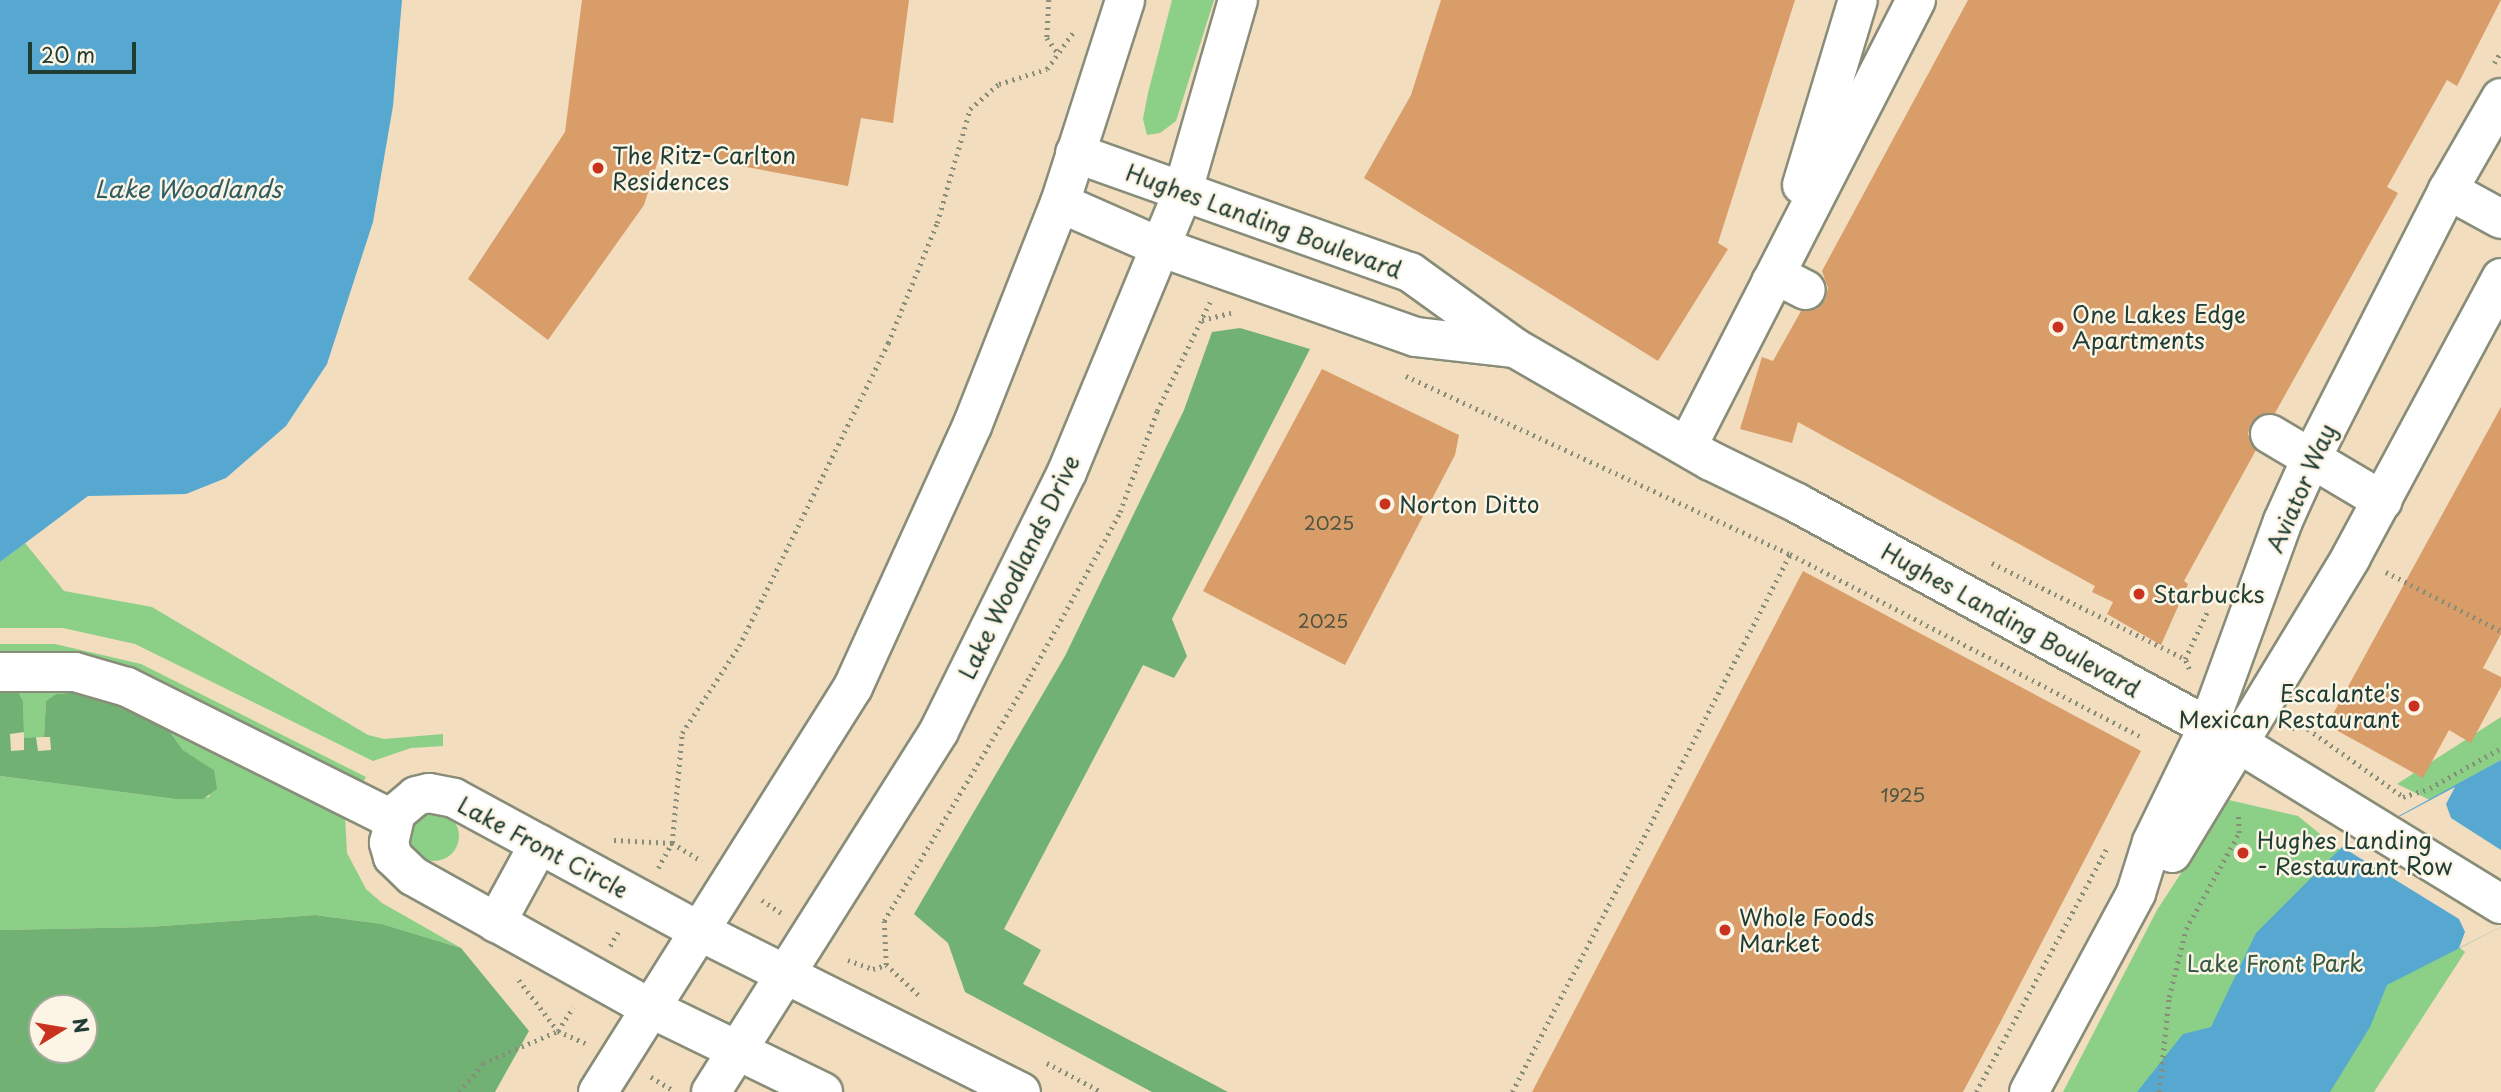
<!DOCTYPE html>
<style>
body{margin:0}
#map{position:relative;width:2501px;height:1092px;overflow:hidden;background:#f2ddbe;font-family:"Playpen Sans",sans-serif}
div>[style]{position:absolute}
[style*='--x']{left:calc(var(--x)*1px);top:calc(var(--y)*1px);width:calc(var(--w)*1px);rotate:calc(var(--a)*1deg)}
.green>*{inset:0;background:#8ccf87}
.round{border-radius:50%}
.forest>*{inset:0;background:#71b274}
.water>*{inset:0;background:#56a8d1}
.pier>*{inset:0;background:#f2ddbe}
.building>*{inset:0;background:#d99d69}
.path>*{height:4.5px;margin-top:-2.25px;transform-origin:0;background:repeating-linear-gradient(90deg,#888d79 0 2px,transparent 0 7px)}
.roads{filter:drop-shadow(2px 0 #888d79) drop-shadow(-2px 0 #888d79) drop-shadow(0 2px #888d79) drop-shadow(0 -2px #888d79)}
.minor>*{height:38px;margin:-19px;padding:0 19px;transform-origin:19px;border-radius:19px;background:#fff}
.major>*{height:38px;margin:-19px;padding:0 19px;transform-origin:19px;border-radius:19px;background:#fff}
.dots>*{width:19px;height:19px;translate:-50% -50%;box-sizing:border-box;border:4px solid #fcf5e5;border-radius:50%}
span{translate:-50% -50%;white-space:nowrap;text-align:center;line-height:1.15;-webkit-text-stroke:5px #fcf5e5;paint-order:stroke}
.number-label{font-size:19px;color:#4e5541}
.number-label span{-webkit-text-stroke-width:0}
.poi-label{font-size:23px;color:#1f3d34}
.left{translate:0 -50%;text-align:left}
.right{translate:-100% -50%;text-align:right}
.street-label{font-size:23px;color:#1f3d34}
.park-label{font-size:23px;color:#355a45}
.water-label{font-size:24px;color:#305d63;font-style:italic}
.north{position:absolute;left:28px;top:994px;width:70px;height:70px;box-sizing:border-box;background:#fcf5e5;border:2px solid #a4ab9e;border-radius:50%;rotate:79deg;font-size:19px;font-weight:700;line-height:28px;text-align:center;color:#1f3d34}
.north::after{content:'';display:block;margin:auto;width:24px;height:32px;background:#c8321e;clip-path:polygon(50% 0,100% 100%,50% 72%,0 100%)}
.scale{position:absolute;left:28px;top:42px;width:108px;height:32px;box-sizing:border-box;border:4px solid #1f3d34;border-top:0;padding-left:9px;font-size:21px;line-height:24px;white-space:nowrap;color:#1f3d34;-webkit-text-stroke:5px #fcf5e5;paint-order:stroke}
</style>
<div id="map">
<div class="green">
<i style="clip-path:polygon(1172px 0,1214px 0,1176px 121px,1160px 133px,1147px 135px,1143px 119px,1148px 93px)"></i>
<i style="clip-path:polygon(25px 543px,64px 591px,152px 607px,368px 735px,384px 739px,443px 734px,443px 746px,411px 748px,373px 761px,135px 644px,63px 628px,0 628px,0 562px)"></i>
<i style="clip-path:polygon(0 644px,55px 644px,141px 664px,366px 777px,362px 784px,146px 675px,63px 652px,0 653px)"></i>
<i style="clip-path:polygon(16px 687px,49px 688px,79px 692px,56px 694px,46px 701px,44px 737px,24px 738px,23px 701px)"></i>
<i style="clip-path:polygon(2501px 717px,2501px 760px,2430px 800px,2397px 784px)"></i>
<i style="clip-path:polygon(162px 721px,345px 816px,347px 853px,366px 889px,382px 903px,461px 948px,382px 924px,315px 915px,148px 927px,0 930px,0 776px,175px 799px,209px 797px,214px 770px,183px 750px)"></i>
<i style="clip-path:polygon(2229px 800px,2298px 816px,2465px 952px,2374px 1092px,2063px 1092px,2157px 910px)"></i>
<i class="round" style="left:409px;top:811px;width:50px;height:50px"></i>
</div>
<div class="forest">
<i style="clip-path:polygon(1240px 328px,1310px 349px,1172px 619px,1187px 656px,1174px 678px,1143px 665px,1004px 929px,1041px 950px,1023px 984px,1228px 1092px,1152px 1092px,965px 992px,948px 943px,914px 914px,1065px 656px,1184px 410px,1212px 332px)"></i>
<i style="clip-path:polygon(16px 687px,23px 701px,24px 732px,10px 734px,11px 751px,24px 750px,24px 738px,36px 737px,38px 751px,51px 750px,50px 737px,44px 737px,46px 701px,56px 694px,79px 692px,162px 721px,183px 750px,214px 770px,217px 789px,203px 799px,175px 799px,0 776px,0 689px)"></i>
<i style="clip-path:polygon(evenodd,315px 915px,382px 924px,461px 948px,529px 1031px,495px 1092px,0 1092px,0 930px,148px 927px,315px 915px,42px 1008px,84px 1008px,84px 1050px,42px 1050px,42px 1008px)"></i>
</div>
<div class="water">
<i style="clip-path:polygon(0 0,402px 0,393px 106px,373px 222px,327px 364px,286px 426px,226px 478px,186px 494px,88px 496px,0 562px)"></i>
<i style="clip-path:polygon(2501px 760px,2501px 927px,2387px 985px,2370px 1027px,2330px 1092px,2137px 1092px,2183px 1034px,2211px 1027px,2256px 933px,2342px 847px)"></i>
</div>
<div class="pier">
<i style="clip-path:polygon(2455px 787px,2446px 804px,2451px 818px,2501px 850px,2501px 927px,2459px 948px,2465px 932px,2459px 919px,2342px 847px)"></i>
</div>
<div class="building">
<i style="clip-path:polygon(582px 0,909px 0,893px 123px,861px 118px,848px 186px,661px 151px,644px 205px,548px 340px,468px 279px,565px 132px)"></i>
<i style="clip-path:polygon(1441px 0,1795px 0,1718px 243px,1728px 249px,1658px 361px,1364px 178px,1411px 95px)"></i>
<i style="clip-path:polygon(1968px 0,2501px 0,2457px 86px,2447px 80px,2387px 187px,2398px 193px,2275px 413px,2260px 415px,2251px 423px,2248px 434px,2256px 450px,2184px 581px,2188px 584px,2161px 645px,2107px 614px,2113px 602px,2092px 592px,2095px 586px,1798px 422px,1792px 443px,1740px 429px,1762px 357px,1773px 361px,1801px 311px,1817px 309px,1825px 300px,1828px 288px,1822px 271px)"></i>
<i style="clip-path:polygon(1322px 369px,1459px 435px,1455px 455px,1345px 665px,1203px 591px)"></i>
<i style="clip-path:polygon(2501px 407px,2501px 634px,2483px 668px,2501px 677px,2501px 687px,2471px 743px,2449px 730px,2423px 778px,2327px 725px)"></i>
<i style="clip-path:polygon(1803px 571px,2141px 751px,2001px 1021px,1963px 1092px,1532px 1092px)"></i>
</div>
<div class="path">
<i style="--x:1049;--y:0;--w:38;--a:93"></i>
<i style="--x:1047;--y:38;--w:19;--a:54"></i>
<i style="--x:2494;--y:63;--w:13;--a:-58"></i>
<i style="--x:1202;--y:320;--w:30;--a:-14"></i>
<i style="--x:1406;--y:376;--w:423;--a:24.9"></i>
<i style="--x:1992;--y:563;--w:216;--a:26.4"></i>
<i style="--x:2386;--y:572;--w:129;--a:27.2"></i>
<i style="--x:2189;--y:669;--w:11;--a:-112"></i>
<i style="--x:2185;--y:659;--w:54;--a:-64.9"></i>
<i style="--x:2292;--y:729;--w:16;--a:0"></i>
<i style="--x:2308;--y:729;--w:119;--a:35.4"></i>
<i style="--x:2403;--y:797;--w:28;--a:-18"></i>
<i style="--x:2430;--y:788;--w:81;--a:-29.4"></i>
<i style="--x:614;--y:840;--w:58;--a:3"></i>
<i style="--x:672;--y:843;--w:35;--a:31"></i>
<i style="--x:658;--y:868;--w:29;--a:-61"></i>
<i style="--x:672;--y:843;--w:110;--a:-84.8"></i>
<i style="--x:682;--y:733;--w:104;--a:-56.8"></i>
<i style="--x:739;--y:646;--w:338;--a:-63.8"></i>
<i style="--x:888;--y:343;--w:130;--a:-67.8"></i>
<i style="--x:937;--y:223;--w:119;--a:-73.9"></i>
<i style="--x:970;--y:109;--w:38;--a:-41"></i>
<i style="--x:999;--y:84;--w:50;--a:-17.4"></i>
<i style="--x:1047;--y:69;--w:47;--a:-54.6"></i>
<i style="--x:762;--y:900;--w:23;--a:34"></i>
<i style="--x:610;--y:946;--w:20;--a:-60"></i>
<i style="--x:848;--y:960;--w:27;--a:20"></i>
<i style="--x:873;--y:969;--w:14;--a:-17"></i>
<i style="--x:519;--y:980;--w:64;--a:52.6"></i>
<i style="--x:558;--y:1031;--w:32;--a:24"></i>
<i style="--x:918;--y:995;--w:44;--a:-136.8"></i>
<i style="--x:886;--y:965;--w:44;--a:-92.6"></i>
<i style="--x:884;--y:921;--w:285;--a:-59.2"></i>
<i style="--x:1030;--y:676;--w:187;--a:-61.2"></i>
<i style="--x:1120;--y:512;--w:108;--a:-69.9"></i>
<i style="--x:1157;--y:411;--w:121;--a:-64.1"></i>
<i style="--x:1047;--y:1063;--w:62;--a:27.8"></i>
<i style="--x:651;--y:1077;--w:26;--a:31"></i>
<i style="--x:459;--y:1092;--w:38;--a:-50"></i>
<i style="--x:483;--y:1063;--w:82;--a:-23.1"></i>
<i style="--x:558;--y:1031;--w:28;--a:-58"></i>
<i style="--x:1512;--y:1092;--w:606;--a:-62.67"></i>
<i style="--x:1790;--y:554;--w:394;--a:27.5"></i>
<i style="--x:1976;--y:1092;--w:279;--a:-61.8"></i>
<i style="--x:2159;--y:1092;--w:96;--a:-84"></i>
<i style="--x:2169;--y:997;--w:70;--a:-76"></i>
<i style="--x:2186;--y:929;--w:110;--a:-61.1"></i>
<i style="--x:2239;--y:833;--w:17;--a:-93"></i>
</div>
<div class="roads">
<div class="minor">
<i style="--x:1075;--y:153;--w:356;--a:19.6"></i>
<i style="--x:1410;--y:272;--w:130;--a:35.9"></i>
<i style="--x:1515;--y:348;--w:226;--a:30"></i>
<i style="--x:1711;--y:461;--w:96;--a:26"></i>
<i style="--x:1797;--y:503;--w:502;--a:28.56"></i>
<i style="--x:2238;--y:743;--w:308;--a:31.5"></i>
<i style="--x:1802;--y:185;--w:193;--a:-73.2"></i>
<i style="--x:2448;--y:190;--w:60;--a:28.7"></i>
<i style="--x:1060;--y:203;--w:109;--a:23.7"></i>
<i style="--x:1160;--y:247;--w:271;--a:19.4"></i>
<i style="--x:1416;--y:337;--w:98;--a:6.5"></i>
<i style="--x:1771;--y:282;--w:15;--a:-8"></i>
<i style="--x:1786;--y:280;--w:22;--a:27"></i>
<i style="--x:2270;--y:434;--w:131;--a:30.7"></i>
<i style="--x:1688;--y:445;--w:500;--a:-62.87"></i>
<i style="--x:0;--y:672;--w:75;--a:0"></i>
<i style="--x:75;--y:672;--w:54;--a:16.1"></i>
<i style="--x:127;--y:687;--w:296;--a:26.5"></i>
<i style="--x:2172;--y:853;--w:346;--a:-58.8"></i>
<i style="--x:2351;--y:557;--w:317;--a:-61.7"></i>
<i style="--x:496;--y:923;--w:90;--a:-61.4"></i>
<i style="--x:823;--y:1092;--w:192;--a:-154.1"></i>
<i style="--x:650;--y:1008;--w:271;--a:-150.9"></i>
<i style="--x:413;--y:876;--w:28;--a:-136"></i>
<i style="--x:393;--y:857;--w:15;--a:-106"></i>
<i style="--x:389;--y:843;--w:31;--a:-77"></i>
<i style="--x:396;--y:813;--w:26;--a:-40"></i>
<i style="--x:416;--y:796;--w:13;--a:-13"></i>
<i style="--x:429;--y:793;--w:25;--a:11"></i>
<i style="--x:454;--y:798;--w:279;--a:28.5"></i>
<i style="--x:699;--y:931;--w:360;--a:26.6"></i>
<i style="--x:2029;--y:1092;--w:226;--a:-61.7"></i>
<i style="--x:2136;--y:893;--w:53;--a:-72.6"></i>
<i style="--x:2152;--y:842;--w:128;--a:-64"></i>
<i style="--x:2208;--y:727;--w:219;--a:-70"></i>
<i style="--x:2283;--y:521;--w:68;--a:-65.7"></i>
<i style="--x:2311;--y:459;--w:302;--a:-63"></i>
<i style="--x:2448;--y:190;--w:106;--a:-60.1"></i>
</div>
<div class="major">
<i style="--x:598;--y:1092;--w:479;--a:-57.8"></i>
<i style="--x:853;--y:687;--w:287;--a:-65.5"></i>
<i style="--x:972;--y:426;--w:240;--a:-68.5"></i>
<i style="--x:1060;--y:203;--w:213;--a:-72.2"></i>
<i style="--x:711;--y:1092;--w:427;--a:-57.7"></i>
<i style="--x:939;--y:731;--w:289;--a:-63.7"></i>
<i style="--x:1067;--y:472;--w:301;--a:-67.5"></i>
<i style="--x:1182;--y:194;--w:202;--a:-73.9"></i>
</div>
</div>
<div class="dots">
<i style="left:598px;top:168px;background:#c8321e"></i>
<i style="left:2058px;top:327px;background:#c8321e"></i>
<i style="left:1385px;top:504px;background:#c8321e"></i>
<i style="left:2139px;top:594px;background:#c8321e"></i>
<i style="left:2414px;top:706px;background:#c8321e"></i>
<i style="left:2243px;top:853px;background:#c8321e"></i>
<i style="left:1725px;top:930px;background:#c8321e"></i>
</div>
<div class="number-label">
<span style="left:1329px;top:523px">2025</span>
<span style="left:1323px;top:621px">2025</span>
<span style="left:1903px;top:795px">1925</span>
</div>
<div class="poi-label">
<span class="left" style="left:612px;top:168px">The Ritz-Carlton<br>Residences</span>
<span class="left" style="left:2072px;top:327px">One Lakes Edge<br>Apartments</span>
<span class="left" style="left:1399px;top:504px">Norton Ditto</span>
<span class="left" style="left:2153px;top:594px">Starbucks</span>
<span class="right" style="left:2400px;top:706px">Escalante's<br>Mexican Restaurant</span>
<span class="left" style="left:2257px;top:853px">Hughes Landing<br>- Restaurant Row</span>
<span class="left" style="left:1739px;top:930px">Whole Foods<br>Market</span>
</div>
<div class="street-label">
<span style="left:1264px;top:221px;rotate:20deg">Hughes Landing Boulevard</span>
<span style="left:2301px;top:488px;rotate:-66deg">Aviator Way</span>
<span style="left:1019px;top:567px;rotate:-64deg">Lake Woodlands Drive</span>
<span style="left:2011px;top:620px;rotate:29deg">Hughes Landing Boulevard</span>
<span style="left:543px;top:847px;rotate:28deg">Lake Front Circle</span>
</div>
<div class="park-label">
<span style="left:2275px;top:963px">Lake Front Park</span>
</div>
<div class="water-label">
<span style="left:188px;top:189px">Lake Woodlands</span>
</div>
<div class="north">N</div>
<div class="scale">20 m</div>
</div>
